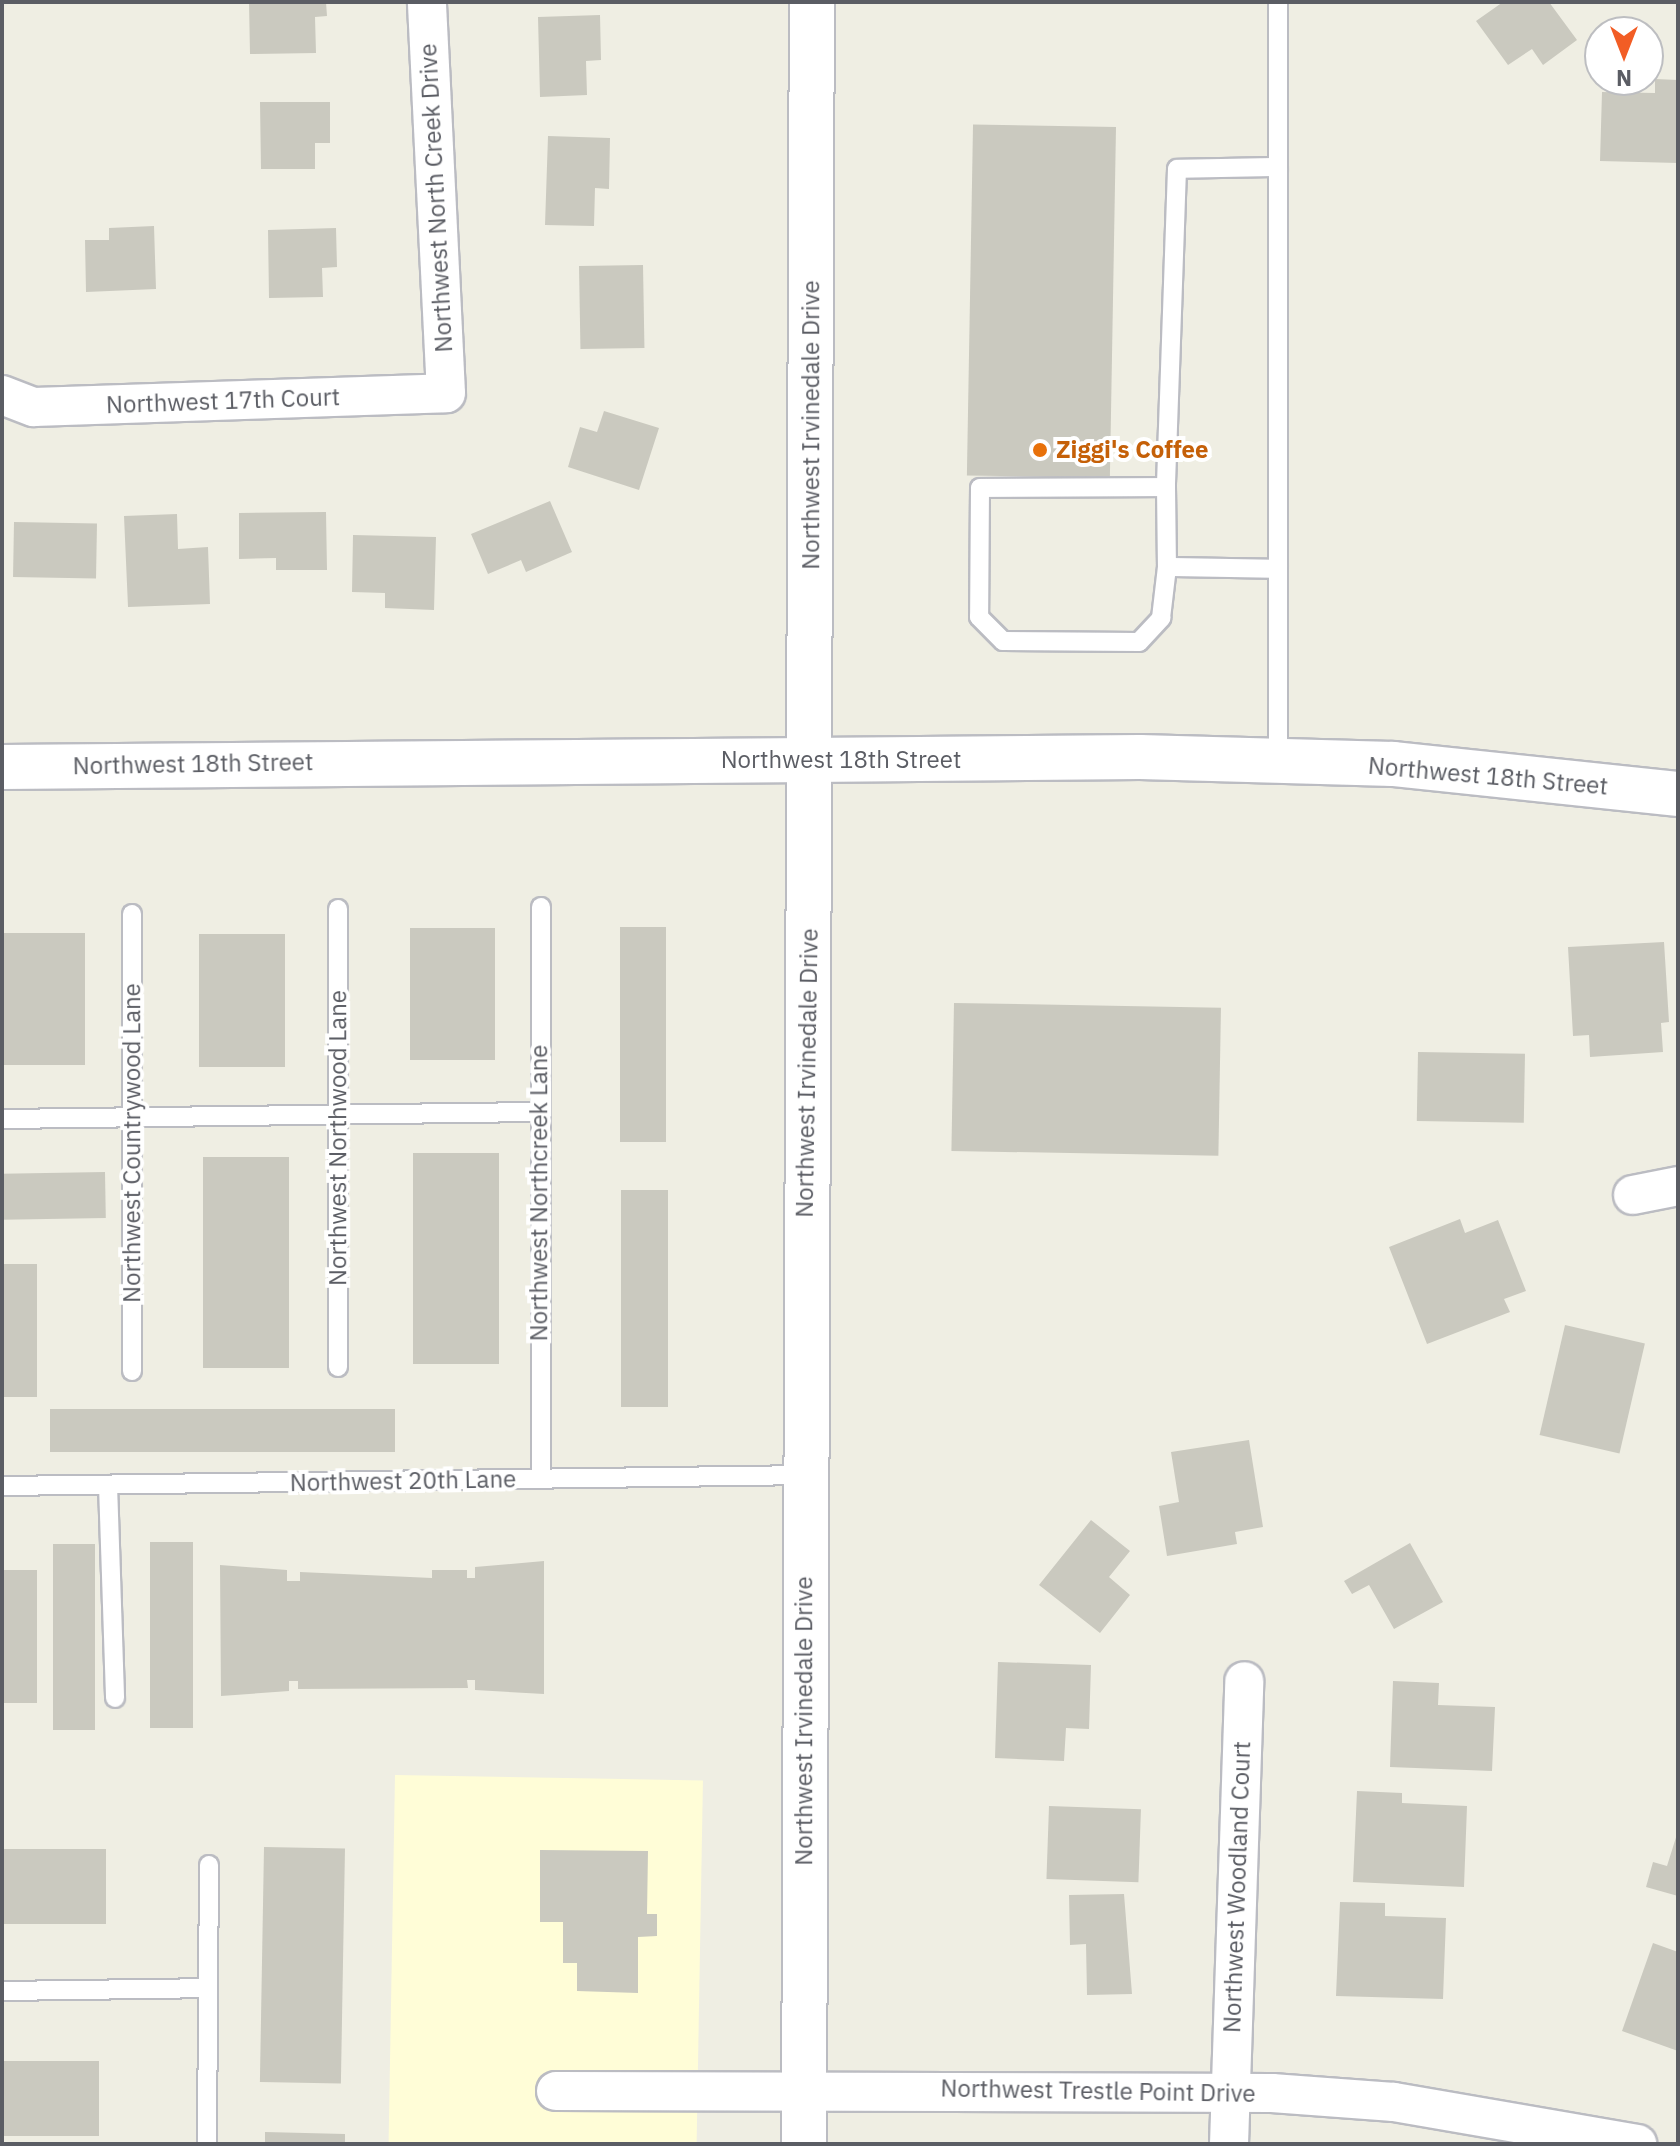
<!DOCTYPE html>
<style>
body{margin:0}
#map{position:relative;width:1680px;height:2146px;overflow:hidden;background:#efeee3;font-family:"IBM Plex Sans",sans-serif}
div>[style]{position:absolute}
[style*='--x']{left:calc(var(--x)*1px);top:calc(var(--y)*1px);width:calc(var(--w)*1px);rotate:calc(var(--a)*1deg)}
.commercial>*{inset:0;background:#fffdd7;transform-origin:0 0}
.building>*{inset:0;background:#cac9bf;transform-origin:0 0}
.roads{filter:drop-shadow(2px 0 #bbbcc2) drop-shadow(-2px 0 #bbbcc2) drop-shadow(0 2px #bbbcc2) drop-shadow(0 -2px #bbbcc2)}
.service>*{height:18px;margin:-9px;padding:0 9px;transform-origin:9px;border-radius:9px;background:#fff}
.minor>*{height:38px;margin:-19px;padding:0 19px;transform-origin:19px;border-radius:19px;background:#fff}
.tertiary>*{height:44px;margin:-22px;padding:0 22px;transform-origin:22px;border-radius:22px;background:#fff}
.secondary>*{height:44px;margin:-22px;padding:0 22px;transform-origin:22px;border-radius:22px;background:#fff}
.dots>*{width:22px;height:22px;translate:-50% -50%;box-sizing:border-box;border:4px solid #fff;border-radius:50%}
span{translate:-50% -50%;white-space:nowrap;text-align:center;line-height:1.15;-webkit-text-stroke:8px #fff;paint-order:stroke}
.street-label{font-size:24px;color:#5b5d64}
.food-label{font-size:24px;color:#c56008;font-weight:700}
.left{translate:0 -50%;text-align:left}
.frame{position:absolute;inset:0;border:4px solid #5b5d64;pointer-events:none}
.north{position:absolute;left:1584px;top:16px;width:80px;height:80px;box-sizing:border-box;background:#fff;border:2px solid #bdbec1;border-radius:50%;rotate:180deg;font-size:22px;font-weight:700;line-height:32px;text-align:center;color:#5b5d64}
.north::after{content:'';display:block;margin:auto;width:28px;height:36px;background:#f25d25;clip-path:polygon(50% 0,100% 100%,50% 72%,0 100%)}
</style>
<div id="map">
<div class="commercial">
<i style="left:395px;top:1775px;width:308px;height:369px;rotate:1deg"></i>
</div>
<div class="building">
<i style="clip-path:polygon(249px 2px,326px 2px,327px 16px,315px 17px,316px 53px,250px 54px)"></i>
<i style="clip-path:polygon(1503px 2px,1549px 2px,1577px 40px,1543px 65px,1532px 49px,1508px 65px,1476px 21px)"></i>
<i style="clip-path:polygon(600px 15px,601px 60px,586px 61px,587px 95px,540px 97px,538px 17px)"></i>
<i style="clip-path:polygon(1655px 79px,1678px 80px,1678px 163px,1600px 161px,1602px 92px,1655px 93px)"></i>
<i style="clip-path:polygon(260px 102px,330px 102px,330px 143px,315px 143px,315px 169px,261px 169px)"></i>
<i style="left:1116px;top:127px;width:351px;height:143px;rotate:91deg"></i>
<i style="clip-path:polygon(548px 136px,610px 138px,609px 189px,595px 188px,594px 226px,545px 225px)"></i>
<i style="clip-path:polygon(154px 226px,156px 289px,86px 292px,85px 240px,109px 240px,109px 228px)"></i>
<i style="clip-path:polygon(336px 228px,337px 267px,322px 268px,323px 297px,269px 298px,268px 230px)"></i>
<i style="left:643px;top:265px;width:83px;height:64px;rotate:89deg"></i>
<i style="clip-path:polygon(604px 411px,659px 428px,639px 490px,568px 467px,580px 427px,597px 432px)"></i>
<i style="clip-path:polygon(550px 501px,572px 552px,526px 572px,521px 560px,488px 574px,471px 534px)"></i>
<i style="clip-path:polygon(326px 512px,327px 570px,276px 570px,276px 558px,239px 559px,239px 513px)"></i>
<i style="clip-path:polygon(177px 514px,178px 549px,208px 547px,210px 604px,128px 607px,124px 516px)"></i>
<i style="left:14px;top:522px;width:83px;height:55px;rotate:1deg"></i>
<i style="clip-path:polygon(353px 535px,436px 537px,434px 610px,385px 608px,385px 593px,352px 592px)"></i>
<i style="left:620px;top:927px;width:46px;height:215px"></i>
<i style="left:495px;top:928px;width:132px;height:85px;rotate:90deg"></i>
<i style="left:85px;top:933px;width:132px;height:83px;rotate:90deg"></i>
<i style="left:285px;top:934px;width:133px;height:86px;rotate:90deg"></i>
<i style="clip-path:polygon(1664px 942px,1669px 1022px,1661px 1023px,1663px 1052px,1590px 1057px,1589px 1035px,1573px 1036px,1568px 947px)"></i>
<i style="left:954px;top:1003px;width:267px;height:148px;rotate:1deg"></i>
<i style="left:1418px;top:1052px;width:107px;height:69px;rotate:1deg"></i>
<i style="left:499px;top:1153px;width:211px;height:86px;rotate:90deg"></i>
<i style="left:203px;top:1157px;width:86px;height:211px"></i>
<i style="left:105px;top:1172px;width:46px;height:103px;rotate:89deg"></i>
<i style="left:621px;top:1190px;width:47px;height:217px"></i>
<i style="clip-path:polygon(1460px 1219px,1465px 1233px,1498px 1220px,1526px 1291px,1504px 1299px,1510px 1312px,1427px 1344px,1389px 1247px)"></i>
<i style="left:2px;top:1264px;width:35px;height:133px"></i>
<i style="left:1565px;top:1325px;width:82px;height:113px;rotate:13deg"></i>
<i style="left:395px;top:1409px;width:43px;height:345px;rotate:90deg"></i>
<i style="clip-path:polygon(1249px 1440px,1263px 1527px,1235px 1532px,1237px 1544px,1167px 1556px,1159px 1506px,1179px 1502px,1171px 1452px)"></i>
<i style="clip-path:polygon(1091px 1520px,1130px 1551px,1109px 1577px,1130px 1595px,1100px 1633px,1039px 1585px)"></i>
<i style="left:150px;top:1542px;width:43px;height:186px"></i>
<i style="clip-path:polygon(1410px 1543px,1443px 1602px,1394px 1629px,1369px 1585px,1352px 1594px,1344px 1581px)"></i>
<i style="left:53px;top:1544px;width:42px;height:186px"></i>
<i style="clip-path:polygon(544px 1561px,544px 1694px,475px 1690px,475px 1680px,467px 1680px,468px 1688px,298px 1689px,298px 1681px,289px 1681px,289px 1691px,221px 1696px,220px 1565px,287px 1570px,287px 1581px,300px 1581px,300px 1572px,432px 1578px,432px 1570px,467px 1570px,467px 1578px,475px 1578px,475px 1567px)"></i>
<i style="left:2px;top:1570px;width:35px;height:133px"></i>
<i style="clip-path:polygon(998px 1662px,1091px 1665px,1089px 1729px,1066px 1728px,1064px 1761px,995px 1758px)"></i>
<i style="clip-path:polygon(1393px 1681px,1439px 1683px,1438px 1705px,1495px 1707px,1492px 1771px,1390px 1767px)"></i>
<i style="clip-path:polygon(1357px 1791px,1402px 1793px,1402px 1803px,1467px 1806px,1464px 1887px,1353px 1882px)"></i>
<i style="left:1049px;top:1806px;width:92px;height:73px;rotate:2deg"></i>
<i style="clip-path:polygon(1678px 1831px,1678px 1896px,1646px 1887px,1653px 1862px,1667px 1866px)"></i>
<i style="left:264px;top:1847px;width:81px;height:235px;rotate:1deg"></i>
<i style="left:2px;top:1849px;width:104px;height:75px"></i>
<i style="clip-path:polygon(540px 1850px,648px 1851px,647px 1914px,657px 1914px,657px 1936px,638px 1937px,638px 1993px,577px 1991px,577px 1963px,563px 1963px,563px 1922px,540px 1922px)"></i>
<i style="clip-path:polygon(1124px 1894px,1132px 1994px,1087px 1995px,1086px 1944px,1070px 1945px,1069px 1895px)"></i>
<i style="clip-path:polygon(1340px 1902px,1385px 1903px,1385px 1916px,1446px 1918px,1443px 1999px,1336px 1996px)"></i>
<i style="clip-path:polygon(1653px 1943px,1678px 1952px,1678px 2051px,1622px 2031px)"></i>
<i style="left:2px;top:2061px;width:97px;height:75px"></i>
<i style="clip-path:polygon(265px 2132px,345px 2134px,345px 2144px,265px 2144px)"></i>
</div>
<div class="roads">
<div class="service">
<i style="--x:1278;--y:167;--w:101;--a:178.9"></i>
<i style="--x:1177;--y:169;--w:318;--a:92"></i>
<i style="--x:1166;--y:487;--w:80;--a:89.3"></i>
<i style="--x:1167;--y:567;--w:111;--a:1"></i>
<i style="--x:1166;--y:487;--w:186;--a:179.7"></i>
<i style="--x:980;--y:488;--w:129;--a:90.4"></i>
<i style="--x:979;--y:617;--w:34;--a:45"></i>
<i style="--x:1003;--y:641;--w:136;--a:0.4"></i>
<i style="--x:1139;--y:642;--w:33;--a:-47"></i>
<i style="--x:1161;--y:618;--w:51;--a:-83.3"></i>
<i style="--x:1278;--y:761;--w:759;--a:-90"></i>
<i style="--x:541;--y:907;--w:572;--a:90"></i>
<i style="--x:338;--y:909;--w:458;--a:90"></i>
<i style="--x:132;--y:914;--w:457;--a:90"></i>
<i style="--x:2;--y:1119;--w:535;--a:-0.75"></i>
<i style="--x:108;--y:1485;--w:213;--a:88.1"></i>
<i style="--x:2;--y:1486;--w:803;--a:-0.78"></i>
<i style="--x:2;--y:1991;--w:206;--a:-0.8"></i>
<i style="--x:207;--y:2144;--w:279;--a:-89.6"></i>
</div>
<div class="minor">
<i style="--x:2;--y:395;--w:34;--a:21"></i>
<i style="--x:34;--y:407;--w:412;--a:-1.9"></i>
<i style="--x:446;--y:393;--w:391;--a:-92.8"></i>
<i style="--x:1633;--y:1195;--w:46;--a:-11.3"></i>
<i style="--x:556;--y:2091;--w:716;--a:0.16"></i>
<i style="--x:1272;--y:2093;--w:122;--a:4.2"></i>
<i style="--x:1394;--y:2102;--w:247;--a:9.8"></i>
<i style="--x:1229;--y:2144;--w:463;--a:-88.1"></i>
</div>
<div class="tertiary">
<i style="--x:810;--y:760;--w:330;--a:-0.5"></i>
<i style="--x:1140;--y:757;--w:253;--a:1.6"></i>
<i style="--x:1393;--y:764;--w:287;--a:6"></i>
</div>
<div class="secondary">
<i style="--x:2;--y:767;--w:808;--a:-0.5"></i>
<i style="--x:804;--y:2144;--w:2142;--a:-89.79"></i>
</div>
</div>
<div class="dots">
<i style="left:1040px;top:450px;background:#e8710a"></i>
</div>
<div class="street-label">
<span style="left:436px;top:198px;rotate:-93deg">Northwest North Creek Drive</span>
<span style="left:223px;top:401px;rotate:-2deg">Northwest 17th Court</span>
<span style="left:811px;top:425px;rotate:-90deg">Northwest Irvinedale Drive</span>
<span style="left:841px;top:760px">Northwest 18th Street</span>
<span style="left:193px;top:764px;rotate:-1deg">Northwest 18th Street</span>
<span style="left:1488px;top:776px;rotate:5deg">Northwest 18th Street</span>
<span style="left:807px;top:1073px;rotate:-89deg">Northwest Irvinedale Drive</span>
<span style="left:338px;top:1138px;rotate:-90deg">Northwest Northwood Lane</span>
<span style="left:132px;top:1143px;rotate:-90deg">Northwest Countrywood Lane</span>
<span style="left:539px;top:1193px;rotate:-90deg">Northwest Northcreek Lane</span>
<span style="left:403px;top:1481px;rotate:-1deg">Northwest 20th Lane</span>
<span style="left:804px;top:1721px;rotate:-90deg">Northwest Irvinedale Drive</span>
<span style="left:1237px;top:1887px;rotate:-88deg">Northwest Woodland Court</span>
<span style="left:1098px;top:2091px;rotate:1deg">Northwest Trestle Point Drive</span>
</div>
<div class="food-label">
<span class="left" style="left:1056px;top:450px">Ziggi's Coffee</span>
</div>
<div class="frame"></div>
<div class="north">N</div>
</div>
